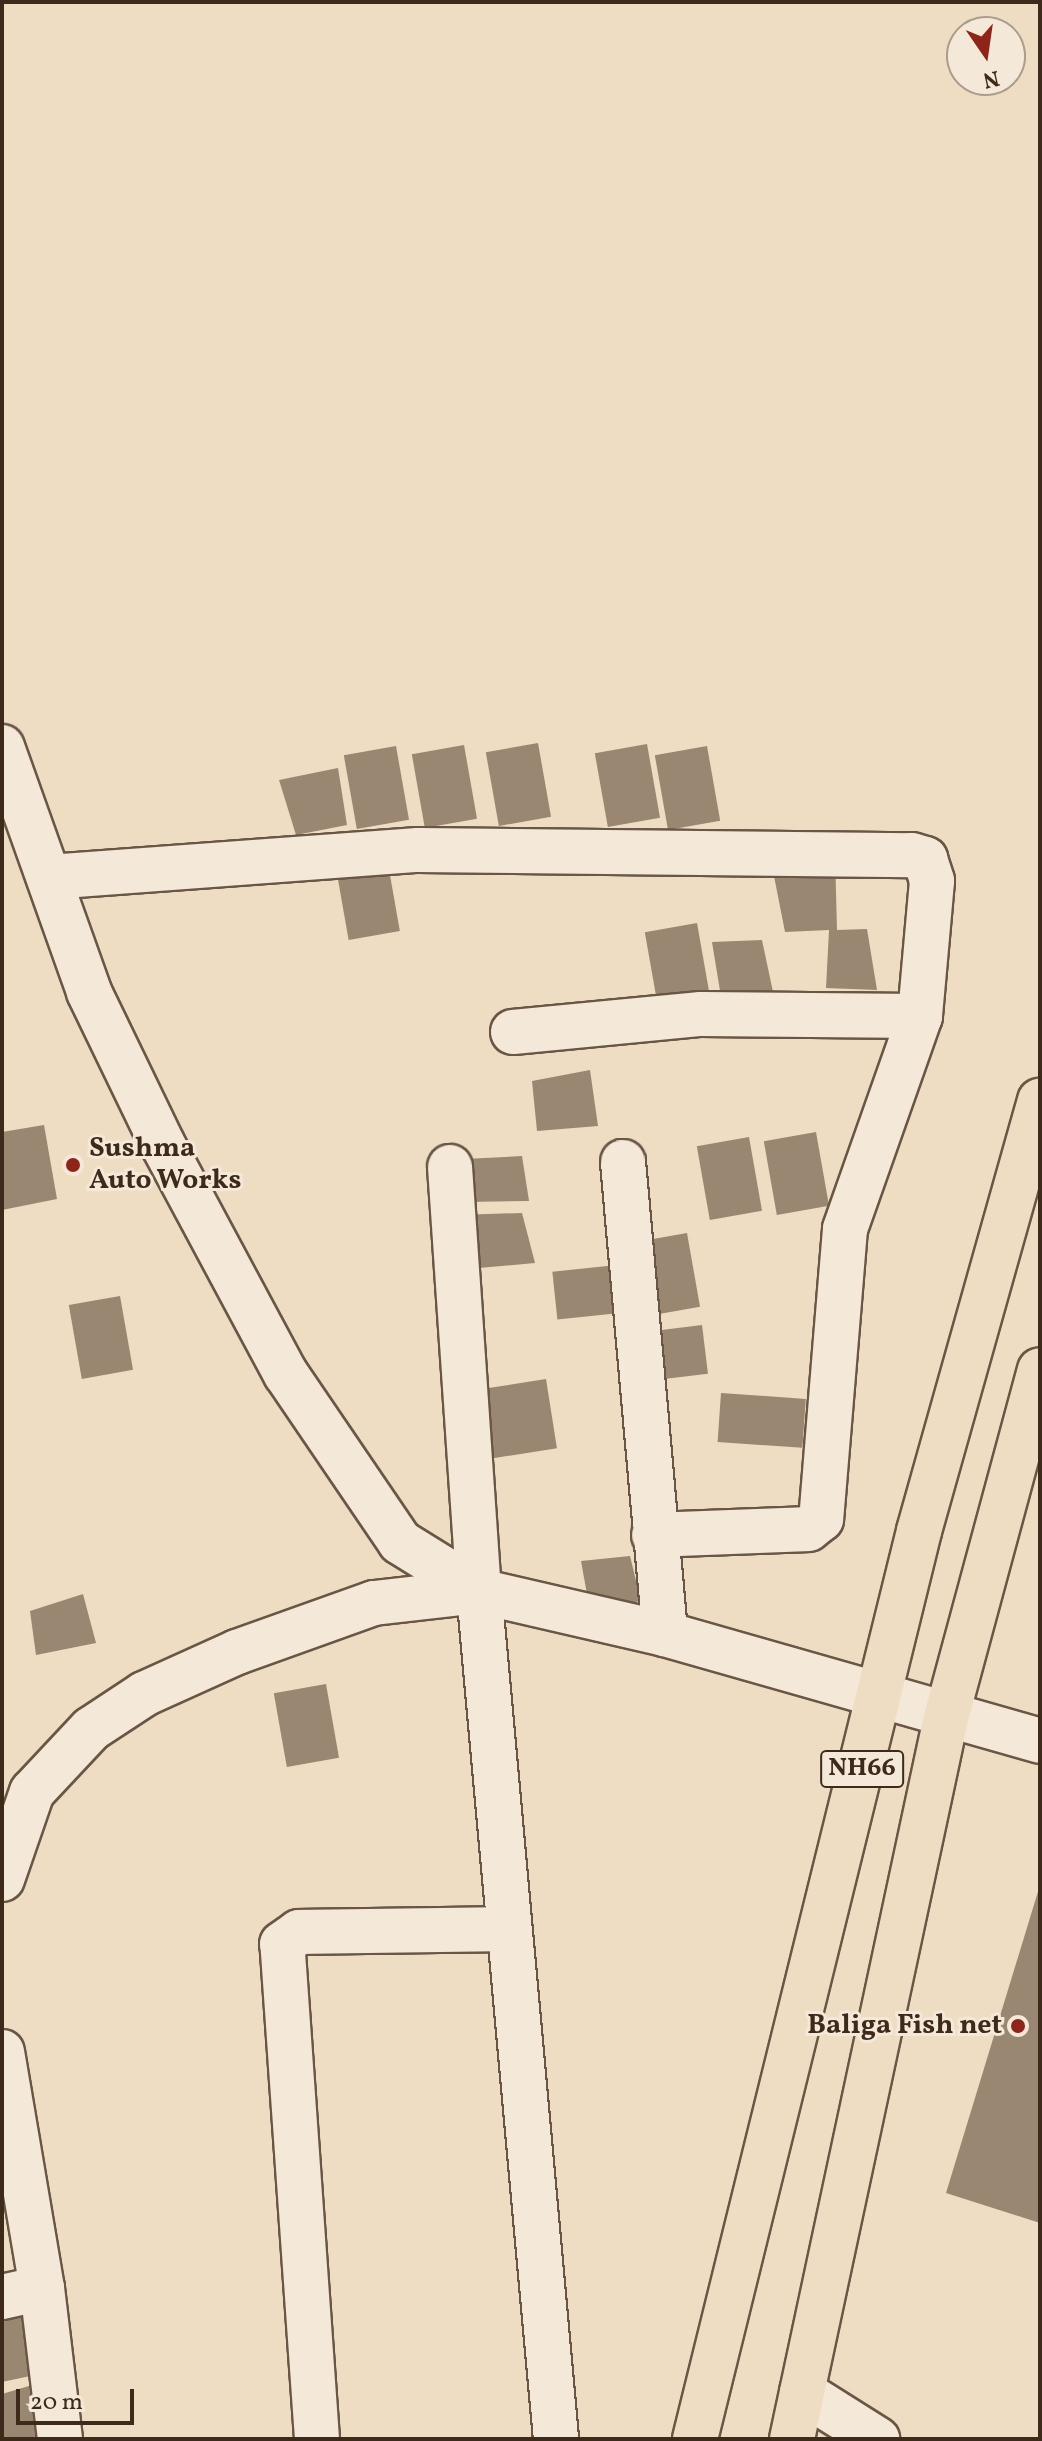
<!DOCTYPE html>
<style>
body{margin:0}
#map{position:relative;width:1042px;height:2441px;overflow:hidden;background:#eedcc3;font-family:Vollkorn,serif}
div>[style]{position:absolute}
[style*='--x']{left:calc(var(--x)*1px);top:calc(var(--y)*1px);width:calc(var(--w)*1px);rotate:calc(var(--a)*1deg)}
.building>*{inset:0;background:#998772;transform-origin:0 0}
.roads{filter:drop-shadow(2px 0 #695644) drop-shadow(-2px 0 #695644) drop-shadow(0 2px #695644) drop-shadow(0 -2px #695644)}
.minor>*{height:44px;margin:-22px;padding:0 22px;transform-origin:22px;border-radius:22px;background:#f4e8d8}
.highway>*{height:44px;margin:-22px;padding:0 22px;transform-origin:22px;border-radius:22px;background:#eedcc3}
.dots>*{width:22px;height:22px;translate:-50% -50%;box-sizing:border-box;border:4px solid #f4e8d8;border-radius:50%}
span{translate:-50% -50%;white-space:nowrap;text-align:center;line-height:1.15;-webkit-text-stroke:6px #f4e8d8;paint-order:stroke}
.shield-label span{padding:2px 6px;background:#f4e8d8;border:2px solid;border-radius:6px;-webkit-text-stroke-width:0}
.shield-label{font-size:26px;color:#3d2a1a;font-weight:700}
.poi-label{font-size:28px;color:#3d2a1a;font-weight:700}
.left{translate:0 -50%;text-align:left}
.right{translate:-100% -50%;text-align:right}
.frame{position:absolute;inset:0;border:4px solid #3d2a1a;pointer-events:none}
.north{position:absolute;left:946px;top:16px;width:80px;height:80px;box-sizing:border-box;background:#f4e8d8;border:2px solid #ab9c8c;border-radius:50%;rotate:167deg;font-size:22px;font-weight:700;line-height:32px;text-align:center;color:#3d2a1a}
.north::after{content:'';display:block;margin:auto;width:28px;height:36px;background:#8f2418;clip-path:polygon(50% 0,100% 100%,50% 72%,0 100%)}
.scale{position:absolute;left:16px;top:2389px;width:118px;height:36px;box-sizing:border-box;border:4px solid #3d2a1a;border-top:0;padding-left:10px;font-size:24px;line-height:28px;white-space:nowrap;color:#3d2a1a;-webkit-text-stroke:6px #f4e8d8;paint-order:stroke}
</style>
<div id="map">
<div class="building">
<i style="left:538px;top:743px;width:75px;height:53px;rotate:80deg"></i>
<i style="left:647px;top:744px;width:75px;height:53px;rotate:80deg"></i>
<i style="left:464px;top:745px;width:75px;height:53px;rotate:80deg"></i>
<i style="left:396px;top:746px;width:75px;height:53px;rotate:80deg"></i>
<i style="left:707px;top:746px;width:76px;height:53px;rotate:80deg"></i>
<i style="clip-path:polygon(338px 768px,347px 825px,296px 835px,279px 780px)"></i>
<i style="clip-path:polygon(835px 854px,837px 930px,867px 929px,877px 990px,826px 988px,829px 930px,785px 932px,773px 871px)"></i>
<i style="left:387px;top:858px;width:74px;height:52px;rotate:80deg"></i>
<i style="left:697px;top:923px;width:75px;height:53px;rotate:80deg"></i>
<i style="clip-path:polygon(762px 940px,773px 992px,722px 1003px,712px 942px)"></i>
<i style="clip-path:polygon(590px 1070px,598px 1126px,537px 1131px,532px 1081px)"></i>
<i style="clip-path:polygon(44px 1125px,57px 1199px,2px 1210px,2px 1132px)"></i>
<i style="left:816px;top:1132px;width:75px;height:53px;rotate:80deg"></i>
<i style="left:749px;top:1137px;width:75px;height:53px;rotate:80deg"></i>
<i style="clip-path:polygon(522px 1156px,529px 1201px,464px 1202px,465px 1159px)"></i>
<i style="clip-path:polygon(522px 1213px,535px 1263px,456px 1270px,457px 1215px)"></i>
<i style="left:687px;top:1233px;width:75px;height:53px;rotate:80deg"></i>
<i style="left:617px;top:1265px;width:48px;height:65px;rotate:84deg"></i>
<i style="left:120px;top:1296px;width:75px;height:52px;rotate:80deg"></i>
<i style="left:702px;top:1325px;width:49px;height:53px;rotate:83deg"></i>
<i style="left:546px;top:1379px;width:70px;height:71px;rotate:81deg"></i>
<i style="left:721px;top:1393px;width:85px;height:49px;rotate:4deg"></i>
<i style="clip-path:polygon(630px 1556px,641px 1601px,590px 1611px,581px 1561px)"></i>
<i style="clip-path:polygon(83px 1594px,96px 1643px,36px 1655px,30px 1611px)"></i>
<i style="left:326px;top:1684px;width:75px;height:53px;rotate:80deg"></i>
<i style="clip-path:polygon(1040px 1885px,1040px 2223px,946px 2193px)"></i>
<i style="clip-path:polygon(28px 2310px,35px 2375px,2px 2382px,2px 2320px)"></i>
<i style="clip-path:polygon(39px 2383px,48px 2439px,2px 2439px,2px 2394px)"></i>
</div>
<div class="roads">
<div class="minor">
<i style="--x:2;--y:747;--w:260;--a:70.4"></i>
<i style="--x:89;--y:992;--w:170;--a:64.2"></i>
<i style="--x:163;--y:1145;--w:260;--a:61.8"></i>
<i style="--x:286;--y:1374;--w:203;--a:55.8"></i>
<i style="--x:400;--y:1542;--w:93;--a:31.8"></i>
<i style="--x:479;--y:1591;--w:191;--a:13"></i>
<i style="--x:665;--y:1634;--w:390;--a:15.9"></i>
<i style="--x:49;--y:877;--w:370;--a:-4.2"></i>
<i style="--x:418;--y:850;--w:494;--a:0.6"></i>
<i style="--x:912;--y:855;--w:14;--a:17"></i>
<i style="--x:925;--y:859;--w:23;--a:72"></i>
<i style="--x:932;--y:881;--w:136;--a:95.1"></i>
<i style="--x:920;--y:1016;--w:226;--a:109.4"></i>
<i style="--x:845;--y:1229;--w:291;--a:94.7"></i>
<i style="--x:821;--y:1519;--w:16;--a:142"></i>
<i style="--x:808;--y:1529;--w:154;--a:177.8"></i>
<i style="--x:513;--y:1032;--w:189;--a:-5.5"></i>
<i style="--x:701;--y:1014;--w:219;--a:0.5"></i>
<i style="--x:623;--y:1162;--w:474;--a:84.9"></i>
<i style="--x:450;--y:1167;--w:425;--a:86.1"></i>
<i style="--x:479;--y:1591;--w:851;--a:84.81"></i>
<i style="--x:2;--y:1879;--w:92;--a:-71"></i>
<i style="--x:32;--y:1792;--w:86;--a:-46.9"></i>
<i style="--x:91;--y:1729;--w:64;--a:-33.4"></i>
<i style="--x:144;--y:1694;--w:102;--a:-24.3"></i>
<i style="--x:237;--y:1652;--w:145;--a:-19.7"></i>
<i style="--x:374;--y:1603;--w:106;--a:-6.5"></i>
<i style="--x:2;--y:2052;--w:239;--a:80.4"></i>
<i style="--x:42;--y:2288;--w:152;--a:83.2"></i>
<i style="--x:2;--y:2297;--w:41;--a:-12.7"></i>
<i style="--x:802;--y:2392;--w:89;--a:32.1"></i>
<i style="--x:317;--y:2439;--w:496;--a:-94"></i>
<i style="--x:282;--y:1944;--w:21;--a:-35"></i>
<i style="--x:299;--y:1932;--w:210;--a:-0.8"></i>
</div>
<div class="highway">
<i style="--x:695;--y:2439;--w:935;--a:-76.14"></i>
<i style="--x:919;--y:1531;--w:447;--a:-74.3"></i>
<i style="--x:792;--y:2439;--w:737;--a:-77.94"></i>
<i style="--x:946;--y:1718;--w:360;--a:-74.9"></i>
</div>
</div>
<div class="dots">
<i style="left:73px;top:1165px;background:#8f2418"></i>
<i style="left:1018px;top:2026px;background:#8f2418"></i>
</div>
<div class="shield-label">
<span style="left:862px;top:1769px">NH66</span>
</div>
<div class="poi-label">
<span class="left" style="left:89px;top:1165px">Sushma<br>Auto Works</span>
<span class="right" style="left:1002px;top:2026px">Baliga Fish net</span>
</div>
<div class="frame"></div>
<div class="north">N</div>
<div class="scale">20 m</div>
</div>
